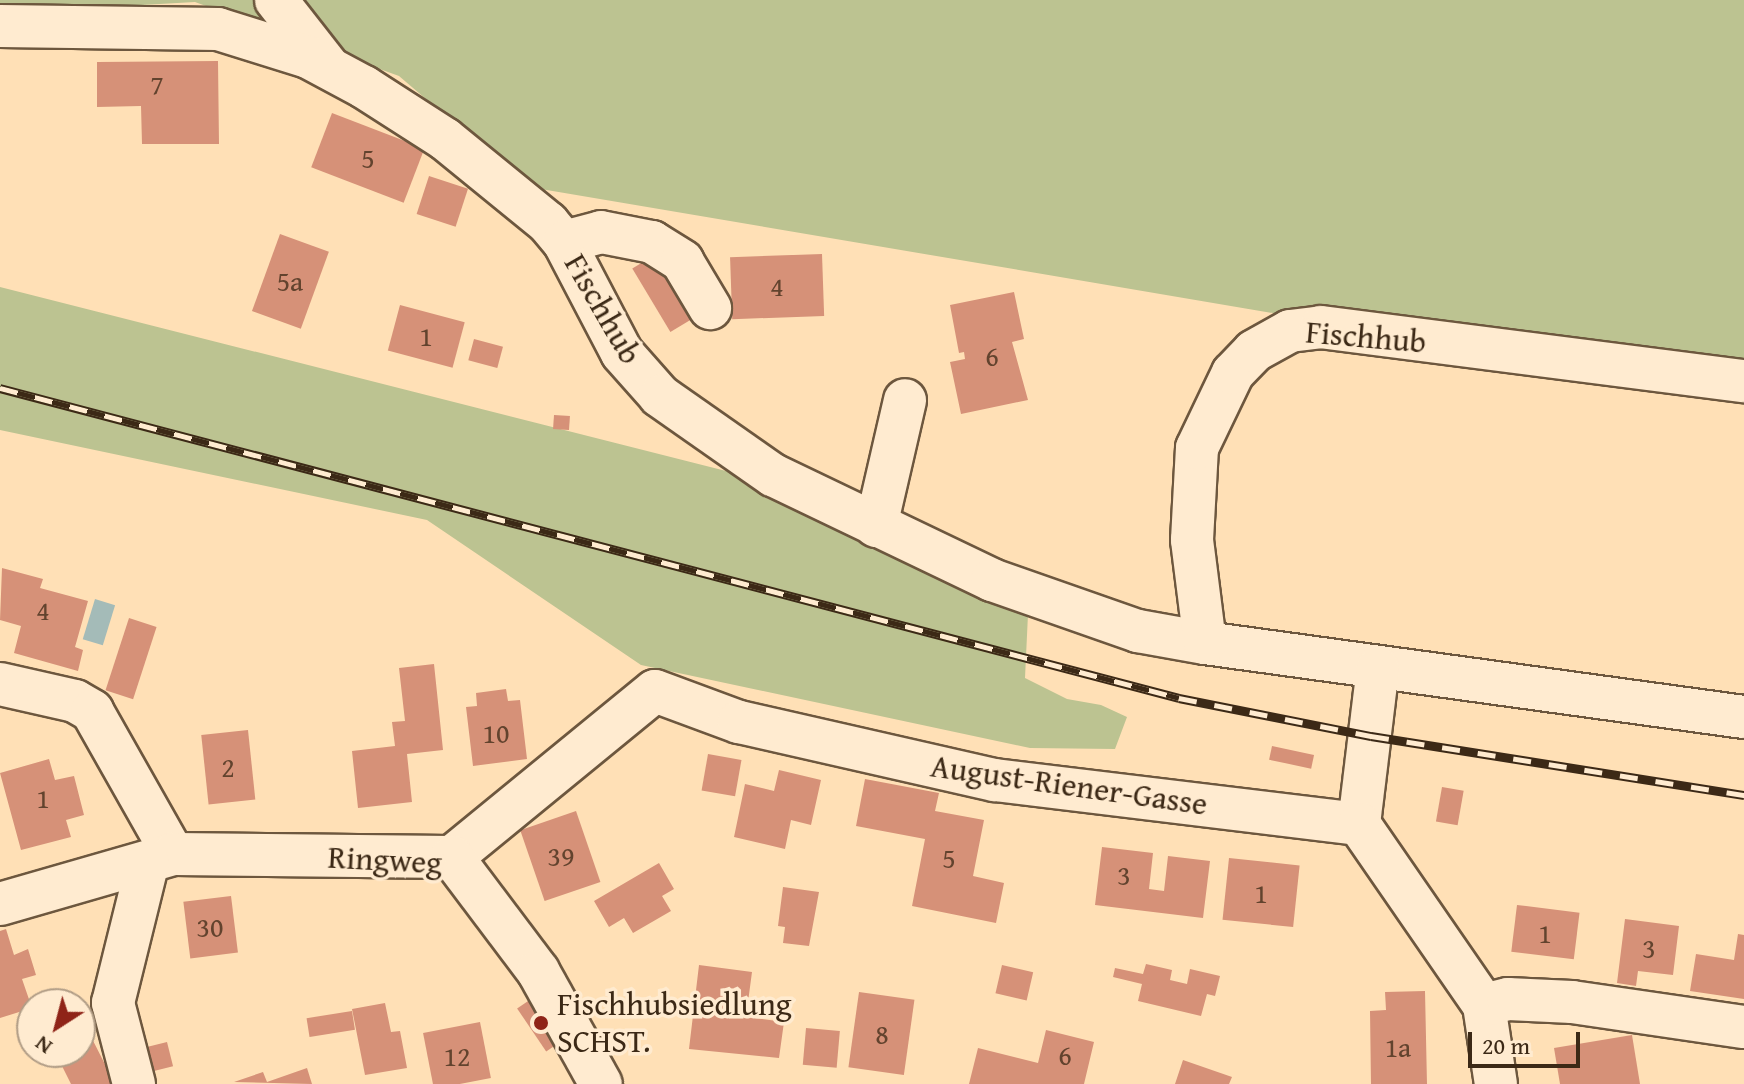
<!DOCTYPE html>
<style>
body{margin:0}
#map{position:relative;width:1744px;height:1084px;overflow:hidden;background:#ffe0b6;font-family:"Gentium Book Plus",serif}
div>[style]{position:absolute}
[style*='--x']{left:calc(var(--x)*1px);top:calc(var(--y)*1px);width:calc(var(--w)*1px);rotate:calc(var(--a)*1deg)}
.green>*{inset:0;background:#bcc391}
.water>*{inset:0;background:#a4bbb8;transform-origin:0 0}
.building>*{inset:0;background:#d69178;transform-origin:0 0}
.roads{filter:drop-shadow(2px 0 #6d573e) drop-shadow(-2px 0 #6d573e) drop-shadow(0 2px #6d573e) drop-shadow(0 -2px #6d573e)}
.minor>*{height:42px;margin:-21px;padding:0 21px;transform-origin:21px;border-radius:21px;background:#ffebd0}
.rail>*{height:9px;margin-top:-4.5px;transform-origin:0;background:repeating-linear-gradient(90deg,#ffebd0 0 18px,#3c2916 0 36px);box-sizing:border-box;border-block:2px solid #3c2916}
.dots>*{width:22px;height:22px;translate:-50% -50%;box-sizing:border-box;border:4px solid #ffebd0;border-radius:50%}
span{translate:-50% -50%;white-space:nowrap;text-align:center;line-height:1.15;-webkit-text-stroke:7px #ffebd0;paint-order:stroke}
.number-label{font-size:28px;color:#62432e}
.number-label span{-webkit-text-stroke-width:0}
.street-label{font-size:32px;color:#3c2916}
.poi-label{font-size:32px;color:#3c2916}
.left{translate:0 -50%;text-align:left}
.north{position:absolute;left:16px;top:988px;width:80px;height:80px;box-sizing:border-box;background:#ffebd0;border:2px solid #b19d86;border-radius:50%;rotate:216deg;font-size:22px;font-weight:700;line-height:32px;text-align:center;color:#3c2916}
.north::after{content:'';display:block;margin:auto;width:28px;height:36px;background:#8f2418;clip-path:polygon(50% 0,100% 100%,50% 72%,0 100%)}
.scale{position:absolute;left:1468px;top:1032px;width:112px;height:36px;box-sizing:border-box;border:4px solid #3c2916;border-top:0;padding-left:10px;font-size:24px;line-height:28px;white-space:nowrap;color:#3c2916;-webkit-text-stroke:6px #ffebd0;paint-order:stroke}
</style>
<div id="map">
<div class="green">
<i style="clip-path:polygon(0 0,1744px 0,1744px 371px,1432px 340px,529px 187px,399px 76px,195px 2px,0 13px)"></i>
<i style="clip-path:polygon(0 287px,726px 471px,1028px 614px,1025px 678px,1067px 699px,1101px 705px,1127px 717px,1115px 749px,1030px 748px,641px 665px,427px 520px,0 430px)"></i>
</div>
<div class="water">
<i style="left:95px;top:599px;width:21px;height:42px;rotate:17deg"></i>
</div>
<div class="building">
<i style="clip-path:polygon(218px 61px,219px 144px,142px 144px,141px 106px,97px 107px,97px 62px)"></i>
<i style="left:332px;top:113px;width:99px;height:58px;rotate:21deg"></i>
<i style="left:429px;top:176px;width:41px;height:40px;rotate:18deg"></i>
<i style="left:280px;top:234px;width:52px;height:82px;rotate:20deg"></i>
<i style="left:658px;top:253px;width:74px;height:30px;rotate:59deg"></i>
<i style="left:822px;top:254px;width:62px;height:92px;rotate:88deg"></i>
<i style="clip-path:polygon(1014px 292px,1024px 339px,1012px 342px,1028px 400px,961px 414px,950px 362px,965px 359px,964px 352px,959px 353px,950px 305px)"></i>
<i style="left:400px;top:305px;width:67px;height:47px;rotate:15deg"></i>
<i style="left:474px;top:339px;width:30px;height:22px;rotate:15deg"></i>
<i style="left:554px;top:415px;width:16px;height:14px;rotate:4deg"></i>
<i style="clip-path:polygon(2px 568px,43px 579px,40px 588px,88px 601px,75px 647px,83px 650px,78px 671px,14px 653px,21px 626px,0 620px)"></i>
<i style="left:129px;top:618px;width:29px;height:76px;rotate:18deg"></i>
<i style="clip-path:polygon(434px 664px,443px 750px,407px 754px,412px 802px,358px 808px,352px 751px,395px 746px,392px 722px,405px 721px,399px 668px)"></i>
<i style="clip-path:polygon(506px 689px,508px 701px,520px 700px,527px 759px,473px 766px,466px 707px,477px 706px,476px 693px)"></i>
<i style="left:248px;top:730px;width:70px;height:47px;rotate:84deg"></i>
<i style="left:1272px;top:746px;width:43px;height:14px;rotate:12deg"></i>
<i style="left:708px;top:754px;width:34px;height:37px;rotate:10deg"></i>
<i style="clip-path:polygon(49px 759px,55px 780px,74px 776px,84px 815px,66px 820px,71px 837px,21px 850px,0 773px)"></i>
<i style="clip-path:polygon(779px 770px,821px 780px,811px 825px,791px 820px,785px 849px,734px 837px,745px 784px,774px 791px)"></i>
<i style="clip-path:polygon(865px 779px,939px 793px,935px 811px,984px 820px,973px 876px,1004px 883px,996px 923px,912px 906px,925px 839px,856px 826px)"></i>
<i style="left:1442px;top:787px;width:22px;height:35px;rotate:10deg"></i>
<i style="left:576px;top:811px;width:75px;height:59px;rotate:71deg"></i>
<i style="clip-path:polygon(1102px 847px,1153px 853px,1149px 889px,1164px 891px,1168px 856px,1210px 861px,1203px 918px,1095px 905px)"></i>
<i style="left:1229px;top:858px;width:71px;height:62px;rotate:6deg"></i>
<i style="clip-path:polygon(659px 863px,674px 889px,662px 896px,671px 911px,633px 933px,624px 918px,609px 927px,594px 901px)"></i>
<i style="clip-path:polygon(783px 887px,819px 892px,809px 946px,783px 943px,785px 927px,778px 926px)"></i>
<i style="left:231px;top:896px;width:57px;height:48px;rotate:83deg"></i>
<i style="left:1517px;top:905px;width:63px;height:47px;rotate:7deg"></i>
<i style="clip-path:polygon(1625px 919px,1679px 926px,1673px 975px,1638px 971px,1636px 986px,1617px 983px)"></i>
<i style="clip-path:polygon(6px 929px,14px 955px,28px 949px,36px 975px,22px 979px,32px 1008px,0 1018px,0 931px)"></i>
<i style="clip-path:polygon(1738px 934px,1744px 935px,1744px 999px,1690px 991px,1696px 954px,1734px 960px)"></i>
<i style="clip-path:polygon(1146px 964px,1172px 970px,1170px 980px,1187px 984px,1190px 969px,1220px 976px,1215px 996px,1207px 994px,1201px 1016px,1138px 1001px,1142px 984px,1113px 977px,1115px 968px,1143px 974px)"></i>
<i style="clip-path:polygon(699px 965px,752px 972px,746px 1017px,784px 1022px,779px 1058px,689px 1049px)"></i>
<i style="left:1002px;top:965px;width:32px;height:29px;rotate:13deg"></i>
<i style="clip-path:polygon(1425px 991px,1427px 1084px,1371px 1084px,1370px 1011px,1386px 1010px,1385px 992px)"></i>
<i style="left:859px;top:992px;width:56px;height:76px;rotate:8deg"></i>
<i style="left:537px;top:995px;width:52px;height:24px;rotate:56deg"></i>
<i style="clip-path:polygon(385px 1003px,391px 1032px,400px 1031px,407px 1068px,365px 1075px,352px 1009px)"></i>
<i style="left:352px;top:1011px;width:19px;height:46px;rotate:81deg"></i>
<i style="clip-path:polygon(82px 1019px,115px 1084px,71px 1084px,55px 1052px,80px 1052px)"></i>
<i style="left:480px;top:1022px;width:57px;height:58px;rotate:79deg"></i>
<i style="left:806px;top:1028px;width:34px;height:37px;rotate:5deg"></i>
<i style="clip-path:polygon(1046px 1030px,1094px 1042px,1084px 1084px,969px 1084px,978px 1048px,1038px 1063px)"></i>
<i style="clip-path:polygon(1632px 1035px,1640px 1084px,1560px 1084px,1554px 1048px)"></i>
<i style="left:167px;top:1042px;width:25px;height:28px;rotate:76deg"></i>
<i style="clip-path:polygon(1183px 1060px,1232px 1077px,1229px 1084px,1175px 1084px)"></i>
<i style="clip-path:polygon(307px 1068px,312px 1084px,234px 1082px,263px 1072px,267px 1082px)"></i>
</div>
<div class="roads">
<div class="minor">
<i style="--x:276;--y:0;--w:83;--a:51.9"></i>
<i style="--x:0;--y:26;--w:218;--a:0.8"></i>
<i style="--x:218;--y:29;--w:94;--a:17.3"></i>
<i style="--x:308;--y:57;--w:64;--a:28.2"></i>
<i style="--x:364;--y:87;--w:96;--a:32.7"></i>
<i style="--x:445;--y:139;--w:133;--a:39.2"></i>
<i style="--x:548;--y:223;--w:25;--a:50"></i>
<i style="--x:564;--y:242;--w:125;--a:62.4"></i>
<i style="--x:622;--y:353;--w:57;--a:48.5"></i>
<i style="--x:660;--y:396;--w:138;--a:35"></i>
<i style="--x:773;--y:475;--w:243;--a:25.6"></i>
<i style="--x:992;--y:580;--w:155;--a:19.3"></i>
<i style="--x:1138;--y:631;--w:68;--a:10.2"></i>
<i style="--x:1205;--y:643;--w:544;--a:7.82"></i>
<i style="--x:564;--y:242;--w:38;--a:-15"></i>
<i style="--x:601;--y:232;--w:52;--a:11.1"></i>
<i style="--x:652;--y:242;--w:36;--a:32"></i>
<i style="--x:682;--y:261;--w:55;--a:59.2"></i>
<i style="--x:876;--y:526;--w:129;--a:-77"></i>
<i style="--x:1205;--y:643;--w:104;--a:-97.2"></i>
<i style="--x:1192;--y:540;--w:92;--a:-86.9"></i>
<i style="--x:1197;--y:448;--w:83;--a:-64.4"></i>
<i style="--x:1233;--y:373;--w:30;--a:-46"></i>
<i style="--x:1254;--y:351;--w:41;--a:-29.1"></i>
<i style="--x:1290;--y:331;--w:31;--a:-7"></i>
<i style="--x:1321;--y:327;--w:426;--a:7.3"></i>
<i style="--x:0;--y:684;--w:77;--a:12.8"></i>
<i style="--x:75;--y:701;--w:20;--a:30"></i>
<i style="--x:92;--y:711;--w:164;--a:60.5"></i>
<i style="--x:1359;--y:824;--w:157;--a:-83.1"></i>
<i style="--x:452;--y:857;--w:262;--a:-39.3"></i>
<i style="--x:655;--y:691;--w:90;--a:20.3"></i>
<i style="--x:739;--y:722;--w:262;--a:12.8"></i>
<i style="--x:995;--y:780;--w:367;--a:6.9"></i>
<i style="--x:1359;--y:824;--w:220;--a:55.4"></i>
<i style="--x:1484;--y:1005;--w:80;--a:81.4"></i>
<i style="--x:0;--y:904;--w:180;--a:-16.1"></i>
<i style="--x:173;--y:854;--w:279;--a:0.6"></i>
<i style="--x:452;--y:857;--w:143;--a:53"></i>
<i style="--x:538;--y:971;--w:129;--a:60.9"></i>
<i style="--x:1484;--y:1005;--w:25;--a:-14"></i>
<i style="--x:1508;--y:999;--w:64;--a:2.7"></i>
<i style="--x:1572;--y:1002;--w:174;--a:8.3"></i>
<i style="--x:134;--y:1084;--w:84;--a:-104.5"></i>
<i style="--x:113;--y:1003;--w:145;--a:-76.1"></i>
</div>
</div>
<div class="rail">
<i style="--x:0;--y:388;--w:1219;--a:14.73"></i>
<i style="--x:1179;--y:698;--w:196;--a:11.2"></i>
<i style="--x:1371;--y:736;--w:378;--a:9"></i>
</div>
<div class="dots">
<i style="left:541px;top:1023px;background:#8f2418"></i>
</div>
<div class="number-label">
<span style="left:157px;top:84px">7</span>
<span style="left:368px;top:158px">5</span>
<span style="left:290px;top:281px">5a</span>
<span style="left:777px;top:286px">4</span>
<span style="left:426px;top:336px">1</span>
<span style="left:992px;top:356px">6</span>
<span style="left:43px;top:610px">4</span>
<span style="left:496px;top:733px">10</span>
<span style="left:228px;top:767px">2</span>
<span style="left:43px;top:798px">1</span>
<span style="left:561px;top:856px">39</span>
<span style="left:949px;top:858px">5</span>
<span style="left:1124px;top:875px">3</span>
<span style="left:1261px;top:893px">1</span>
<span style="left:210px;top:927px">30</span>
<span style="left:1545px;top:933px">1</span>
<span style="left:1649px;top:948px">3</span>
<span style="left:882px;top:1034px">8</span>
<span style="left:1398px;top:1047px">1a</span>
<span style="left:1065px;top:1055px">6</span>
<span style="left:457px;top:1056px">12</span>
</div>
<div class="street-label">
<span style="left:603px;top:309px;rotate:60deg">Fischhub</span>
<span style="left:1366px;top:337px;rotate:5deg">Fischhub</span>
<span style="left:1069px;top:785px;rotate:8deg">August-Riener-Gasse</span>
<span style="left:385px;top:860px;rotate:3deg">Ringweg</span>
</div>
<div class="poi-label">
<span class="left" style="left:557px;top:1023px">Fischhubsiedlung<br>SCHST.</span>
</div>
<div class="north">N</div>
<div class="scale">20 m</div>
</div>
